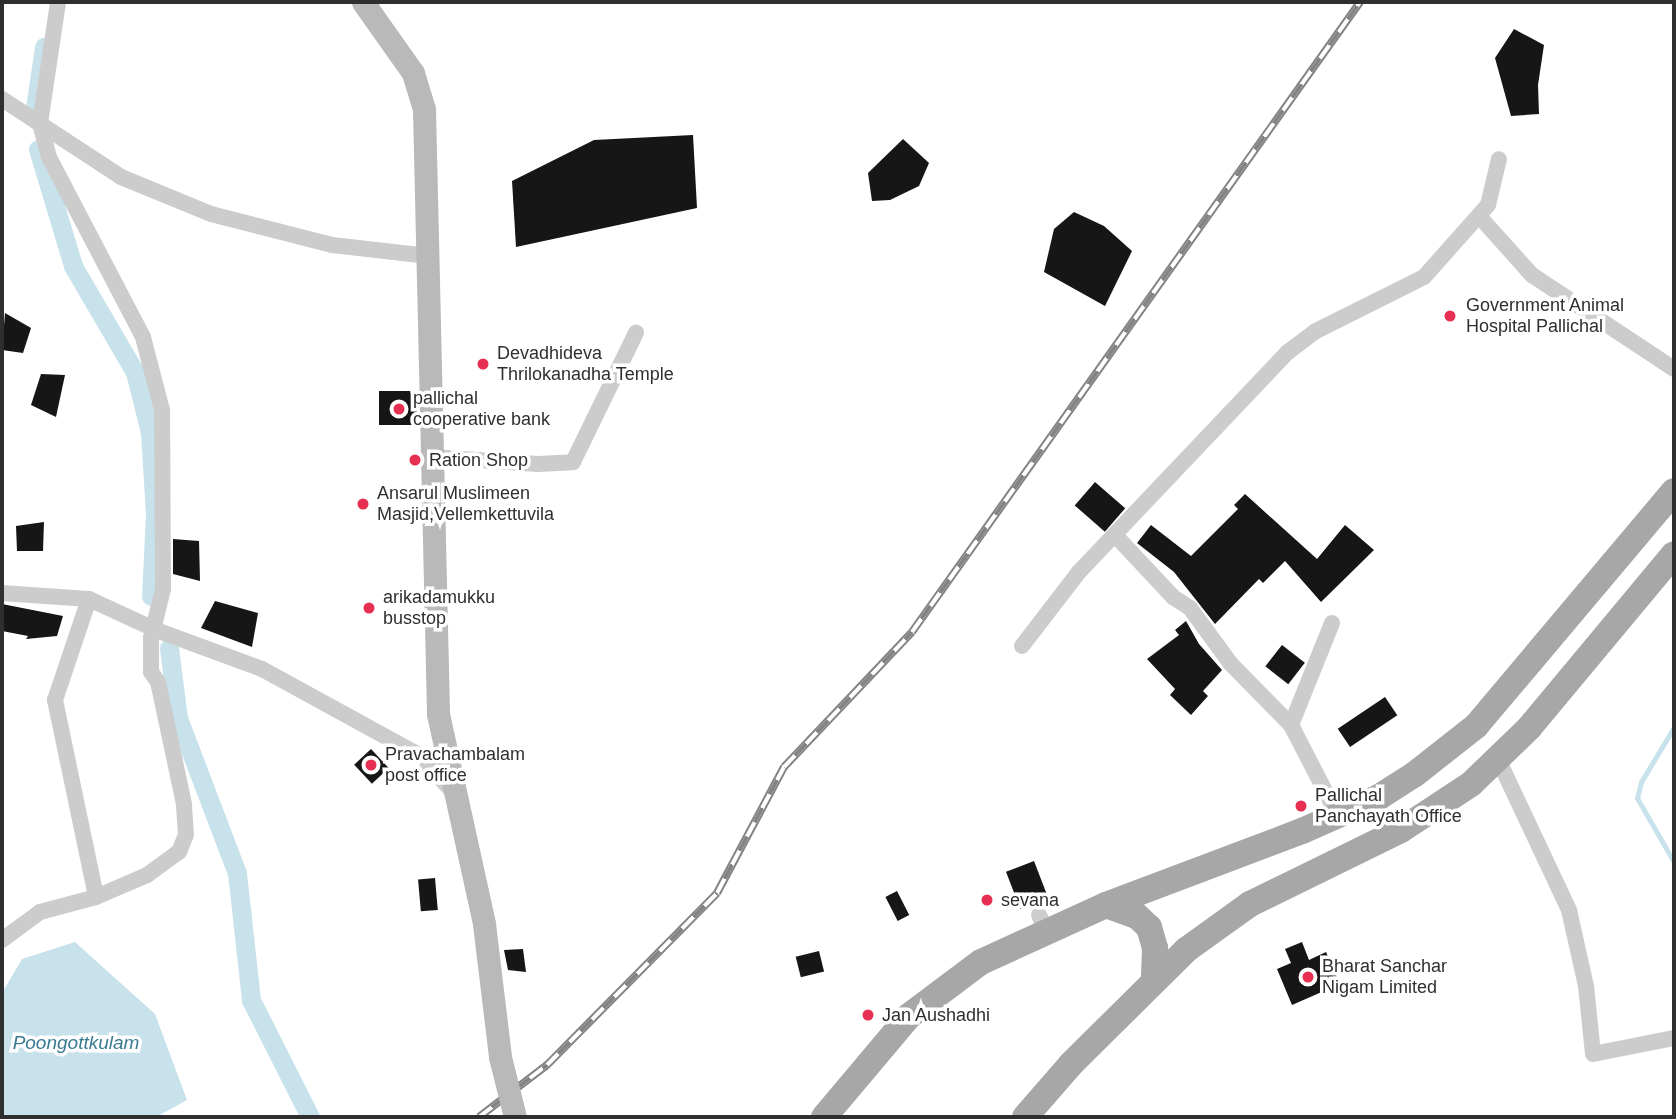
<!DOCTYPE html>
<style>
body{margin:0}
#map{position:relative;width:1676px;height:1119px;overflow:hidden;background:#fff;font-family:Helvetica,sans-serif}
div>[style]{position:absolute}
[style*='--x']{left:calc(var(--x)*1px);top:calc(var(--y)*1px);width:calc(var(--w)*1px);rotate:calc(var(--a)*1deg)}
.water>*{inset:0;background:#c8e2ec}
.stream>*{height:5px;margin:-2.5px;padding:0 2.5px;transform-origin:2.5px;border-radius:2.5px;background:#c8e2ec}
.canal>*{height:19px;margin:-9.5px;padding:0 9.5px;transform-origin:9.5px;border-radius:9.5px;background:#c8e2ec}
.building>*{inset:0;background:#161616;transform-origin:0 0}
.street>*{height:16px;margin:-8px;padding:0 8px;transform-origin:8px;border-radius:8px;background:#ccc}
.secondary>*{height:23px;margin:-11.5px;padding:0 11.5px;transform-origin:11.5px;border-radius:11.5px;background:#b9b9b9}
.primary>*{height:26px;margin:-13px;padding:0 13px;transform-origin:13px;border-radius:13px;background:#a7a7a7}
.rail>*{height:8px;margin-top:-4px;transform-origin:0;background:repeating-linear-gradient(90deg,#fff 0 16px,#848484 0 32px);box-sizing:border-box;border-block:2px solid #848484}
.secondary-bridge>*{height:23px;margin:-11.5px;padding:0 11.5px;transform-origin:11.5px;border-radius:11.5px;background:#b9b9b9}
.dots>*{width:19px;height:19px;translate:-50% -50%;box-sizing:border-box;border:4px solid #fff;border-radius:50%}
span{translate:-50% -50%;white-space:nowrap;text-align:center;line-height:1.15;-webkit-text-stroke:7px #fff;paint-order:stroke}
.poi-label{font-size:18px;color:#2f2f2f}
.left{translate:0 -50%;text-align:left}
.water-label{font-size:19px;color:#3b7b92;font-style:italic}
.frame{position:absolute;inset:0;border:4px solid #2f2f2f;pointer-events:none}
</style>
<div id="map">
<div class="water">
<i style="clip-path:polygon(75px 942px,155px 1014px,187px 1100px,156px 1117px,2px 1116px,2px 993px,22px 959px)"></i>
</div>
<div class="stream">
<i style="--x:1674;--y:727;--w:64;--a:121"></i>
<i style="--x:1641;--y:782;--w:16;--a:104"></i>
<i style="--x:1637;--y:798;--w:74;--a:60"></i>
</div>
<div class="canal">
<i style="--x:34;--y:115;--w:69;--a:-81.6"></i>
<i style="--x:38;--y:149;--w:122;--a:73.3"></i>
<i style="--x:73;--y:266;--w:123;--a:59.7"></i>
<i style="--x:135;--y:372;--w:62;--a:76"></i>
<i style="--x:150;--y:432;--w:82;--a:86.5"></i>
<i style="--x:155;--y:514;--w:82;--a:92.8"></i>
<i style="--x:169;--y:648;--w:71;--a:82.7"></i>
<i style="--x:178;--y:718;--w:166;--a:69.2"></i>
<i style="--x:237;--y:873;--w:128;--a:83.7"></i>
<i style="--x:251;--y:1000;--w:131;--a:63.2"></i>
</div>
<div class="building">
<i style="clip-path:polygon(1514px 29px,1544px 45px,1538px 85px,1539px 114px,1511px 116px,1495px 58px)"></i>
<i style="clip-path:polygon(693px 135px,697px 208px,516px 247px,512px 181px,594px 140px)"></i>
<i style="clip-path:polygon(903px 139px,929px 163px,919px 186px,890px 200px,872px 201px,868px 173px)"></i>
<i style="clip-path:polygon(1074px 212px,1104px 226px,1132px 251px,1105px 306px,1044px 272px,1054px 229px)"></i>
<i style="clip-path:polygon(5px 313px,31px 328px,23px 353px,2px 350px)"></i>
<i style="clip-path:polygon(41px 374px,65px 375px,56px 417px,31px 405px)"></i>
<i style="left:417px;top:391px;width:34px;height:38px;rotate:90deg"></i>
<i style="left:1095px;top:482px;width:40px;height:31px;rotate:41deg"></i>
<i style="clip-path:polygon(1245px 494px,1317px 559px,1345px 525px,1374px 550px,1321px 602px,1285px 561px,1263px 583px,1259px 579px,1215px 624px,1174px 572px,1137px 543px,1151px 525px,1191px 556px,1238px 509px,1234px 505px)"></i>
<i style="clip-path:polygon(44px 522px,43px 551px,17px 551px,16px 526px)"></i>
<i style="clip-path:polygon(173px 539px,199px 541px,200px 581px,173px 574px)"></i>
<i style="clip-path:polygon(215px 601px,258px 613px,252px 647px,201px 628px)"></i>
<i style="clip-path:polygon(2px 604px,63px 616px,57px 636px,26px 639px,28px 636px,2px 631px)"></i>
<i style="clip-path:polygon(1186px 621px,1199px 644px,1222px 670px,1203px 691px,1208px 696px,1191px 715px,1170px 695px,1175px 689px,1147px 659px,1179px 635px,1175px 630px)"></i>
<i style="left:1282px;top:645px;width:29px;height:27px;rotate:38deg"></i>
<i style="left:1385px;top:697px;width:22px;height:57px;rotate:56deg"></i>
<i style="left:371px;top:749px;width:26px;height:23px;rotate:47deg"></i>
<i style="left:1034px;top:861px;width:40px;height:30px;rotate:69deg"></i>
<i style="left:435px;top:878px;width:32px;height:17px;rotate:85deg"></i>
<i style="left:897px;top:891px;width:27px;height:13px;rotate:63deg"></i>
<i style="clip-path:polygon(1302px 942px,1309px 960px,1326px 952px,1340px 984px,1292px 1005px,1277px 969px,1291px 963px,1285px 949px)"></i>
<i style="clip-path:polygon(523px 949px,526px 972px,508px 970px,504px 950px)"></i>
<i style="left:819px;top:951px;width:21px;height:24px;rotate:76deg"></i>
</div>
<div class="street">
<i style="--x:2;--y:99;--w:142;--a:33.2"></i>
<i style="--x:121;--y:177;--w:97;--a:22.3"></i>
<i style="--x:211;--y:214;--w:125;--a:14.4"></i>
<i style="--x:332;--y:245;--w:97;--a:6.5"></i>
<i style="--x:1479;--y:216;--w:79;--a:48.1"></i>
<i style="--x:1532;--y:275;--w:170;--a:33.5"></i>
<i style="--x:431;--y:457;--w:107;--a:3.7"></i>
<i style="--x:538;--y:464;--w:35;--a:-3"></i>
<i style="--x:573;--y:462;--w:144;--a:-64"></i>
<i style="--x:1115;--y:535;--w:85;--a:46.9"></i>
<i style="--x:1173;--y:597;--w:20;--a:33"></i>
<i style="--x:1190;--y:608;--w:69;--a:53.8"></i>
<i style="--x:1231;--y:664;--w:86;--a:45.5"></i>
<i style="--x:1291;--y:725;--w:100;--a:62.7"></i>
<i style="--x:2;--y:593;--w:87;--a:3.9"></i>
<i style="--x:89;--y:599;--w:74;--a:24.8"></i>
<i style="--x:156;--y:630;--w:113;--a:20.2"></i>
<i style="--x:262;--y:669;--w:179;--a:28.7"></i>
<i style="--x:419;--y:755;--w:52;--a:47.4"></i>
<i style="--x:89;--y:599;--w:107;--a:108.6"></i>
<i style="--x:55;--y:700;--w:201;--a:78.2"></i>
<i style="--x:1022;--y:646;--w:92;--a:-52.5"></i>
<i style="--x:1078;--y:573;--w:305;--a:-46.5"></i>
<i style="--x:1288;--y:352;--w:35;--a:-37"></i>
<i style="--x:1316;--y:331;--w:121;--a:-26.6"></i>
<i style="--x:1424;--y:277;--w:96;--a:-48.4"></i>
<i style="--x:1488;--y:205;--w:47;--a:-76.6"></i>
<i style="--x:1291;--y:725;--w:110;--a:-68.1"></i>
<i style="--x:1498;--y:759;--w:167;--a:64.8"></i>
<i style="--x:1569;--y:910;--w:78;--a:77.4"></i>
<i style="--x:1586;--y:986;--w:68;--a:84.1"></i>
<i style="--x:1593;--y:1054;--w:83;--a:-11.2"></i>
<i style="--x:1039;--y:915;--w:19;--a:65"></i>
<i style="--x:2;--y:940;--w:47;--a:-36.4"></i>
<i style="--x:40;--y:912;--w:58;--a:-15"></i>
<i style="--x:96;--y:897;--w:56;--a:-23.3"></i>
<i style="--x:147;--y:875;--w:39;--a:-36"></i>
<i style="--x:179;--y:852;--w:18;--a:-68"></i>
<i style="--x:186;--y:835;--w:31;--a:-94"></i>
<i style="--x:184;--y:804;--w:125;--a:-102"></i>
<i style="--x:158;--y:682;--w:12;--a:-125"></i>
<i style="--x:151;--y:672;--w:34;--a:-90"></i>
<i style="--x:151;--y:638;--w:50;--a:-76.2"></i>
<i style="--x:163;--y:589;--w:179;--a:-90.3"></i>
<i style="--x:162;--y:410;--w:75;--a:-104.6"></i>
<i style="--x:143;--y:337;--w:203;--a:-117.6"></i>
<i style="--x:49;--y:157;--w:35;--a:-105"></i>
<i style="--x:40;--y:123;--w:122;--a:-81.5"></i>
</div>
<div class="secondary">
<i style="--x:363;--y:2;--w:87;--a:54.8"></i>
<i style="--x:413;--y:73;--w:38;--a:73"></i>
<i style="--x:424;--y:109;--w:605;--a:88.67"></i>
<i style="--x:438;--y:714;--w:215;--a:77.6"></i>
<i style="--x:484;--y:924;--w:134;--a:83.1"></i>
</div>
<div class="primary">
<i style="--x:1106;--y:905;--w:33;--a:20"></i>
<i style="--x:1137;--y:916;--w:16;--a:43"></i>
<i style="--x:1149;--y:927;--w:22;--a:74"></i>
<i style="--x:1155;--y:948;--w:31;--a:92"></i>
<i style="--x:824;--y:1117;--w:132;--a:-49.9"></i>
<i style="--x:909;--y:1016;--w:90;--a:-36.9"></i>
<i style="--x:981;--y:962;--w:137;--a:-24.5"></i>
<i style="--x:1106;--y:905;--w:210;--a:-20.7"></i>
<i style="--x:1302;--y:831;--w:84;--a:-23.8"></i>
<i style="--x:1379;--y:797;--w:43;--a:-32.6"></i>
<i style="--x:1415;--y:774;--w:78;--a:-38.2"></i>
<i style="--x:1476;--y:726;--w:307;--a:-49.9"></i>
<i style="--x:1025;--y:1117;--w:70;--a:-49"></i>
<i style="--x:1071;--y:1064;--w:162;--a:-44.7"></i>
<i style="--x:1186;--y:950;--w:79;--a:-35.7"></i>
<i style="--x:1250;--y:904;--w:168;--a:-26.1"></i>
<i style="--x:1401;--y:830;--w:84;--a:-33.3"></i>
<i style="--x:1471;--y:784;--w:81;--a:-44"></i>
<i style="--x:1529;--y:728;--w:226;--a:-50.2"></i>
</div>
<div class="rail">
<i style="--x:479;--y:1117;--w:86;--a:-37.4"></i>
<i style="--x:547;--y:1065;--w:242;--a:-45.3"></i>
<i style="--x:717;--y:893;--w:143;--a:-62"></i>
<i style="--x:784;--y:767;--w:186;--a:-46.5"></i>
<i style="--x:912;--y:632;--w:773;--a:-54.58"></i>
</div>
<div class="secondary-bridge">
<i style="--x:500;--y:1057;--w:62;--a:76"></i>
</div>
<div class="dots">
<i style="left:1450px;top:316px;background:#e72f52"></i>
<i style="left:483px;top:364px;background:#e72f52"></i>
<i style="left:399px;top:409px;background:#e72f52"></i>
<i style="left:415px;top:460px;background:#e72f52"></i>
<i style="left:363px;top:504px;background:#e72f52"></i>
<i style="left:369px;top:608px;background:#e72f52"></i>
<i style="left:371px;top:765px;background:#e72f52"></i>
<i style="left:1301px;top:806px;background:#e72f52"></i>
<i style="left:987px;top:900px;background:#e72f52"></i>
<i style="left:1308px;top:977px;background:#e72f52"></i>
<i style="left:868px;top:1015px;background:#e72f52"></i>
</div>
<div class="poi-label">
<span class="left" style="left:1466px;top:316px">Government Animal<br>Hospital Pallichal</span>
<span class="left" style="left:497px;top:364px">Devadhideva<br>Thrilokanadha Temple</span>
<span class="left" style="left:413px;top:409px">pallichal<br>cooperative bank</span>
<span class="left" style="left:429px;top:460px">Ration Shop</span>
<span class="left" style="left:377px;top:504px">Ansarul Muslimeen<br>Masjid,Vellemkettuvila</span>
<span class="left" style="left:383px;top:608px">arikadamukku<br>busstop</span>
<span class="left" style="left:385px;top:765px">Pravachambalam<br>post office</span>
<span class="left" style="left:1315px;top:806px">Pallichal<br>Panchayath Office</span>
<span class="left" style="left:1001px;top:900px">sevana</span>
<span class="left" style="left:1322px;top:977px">Bharat Sanchar<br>Nigam Limited</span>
<span class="left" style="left:882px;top:1015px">Jan Aushadhi</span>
</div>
<div class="water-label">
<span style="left:76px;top:1043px">Poongottkulam</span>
</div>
<div class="frame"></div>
</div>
